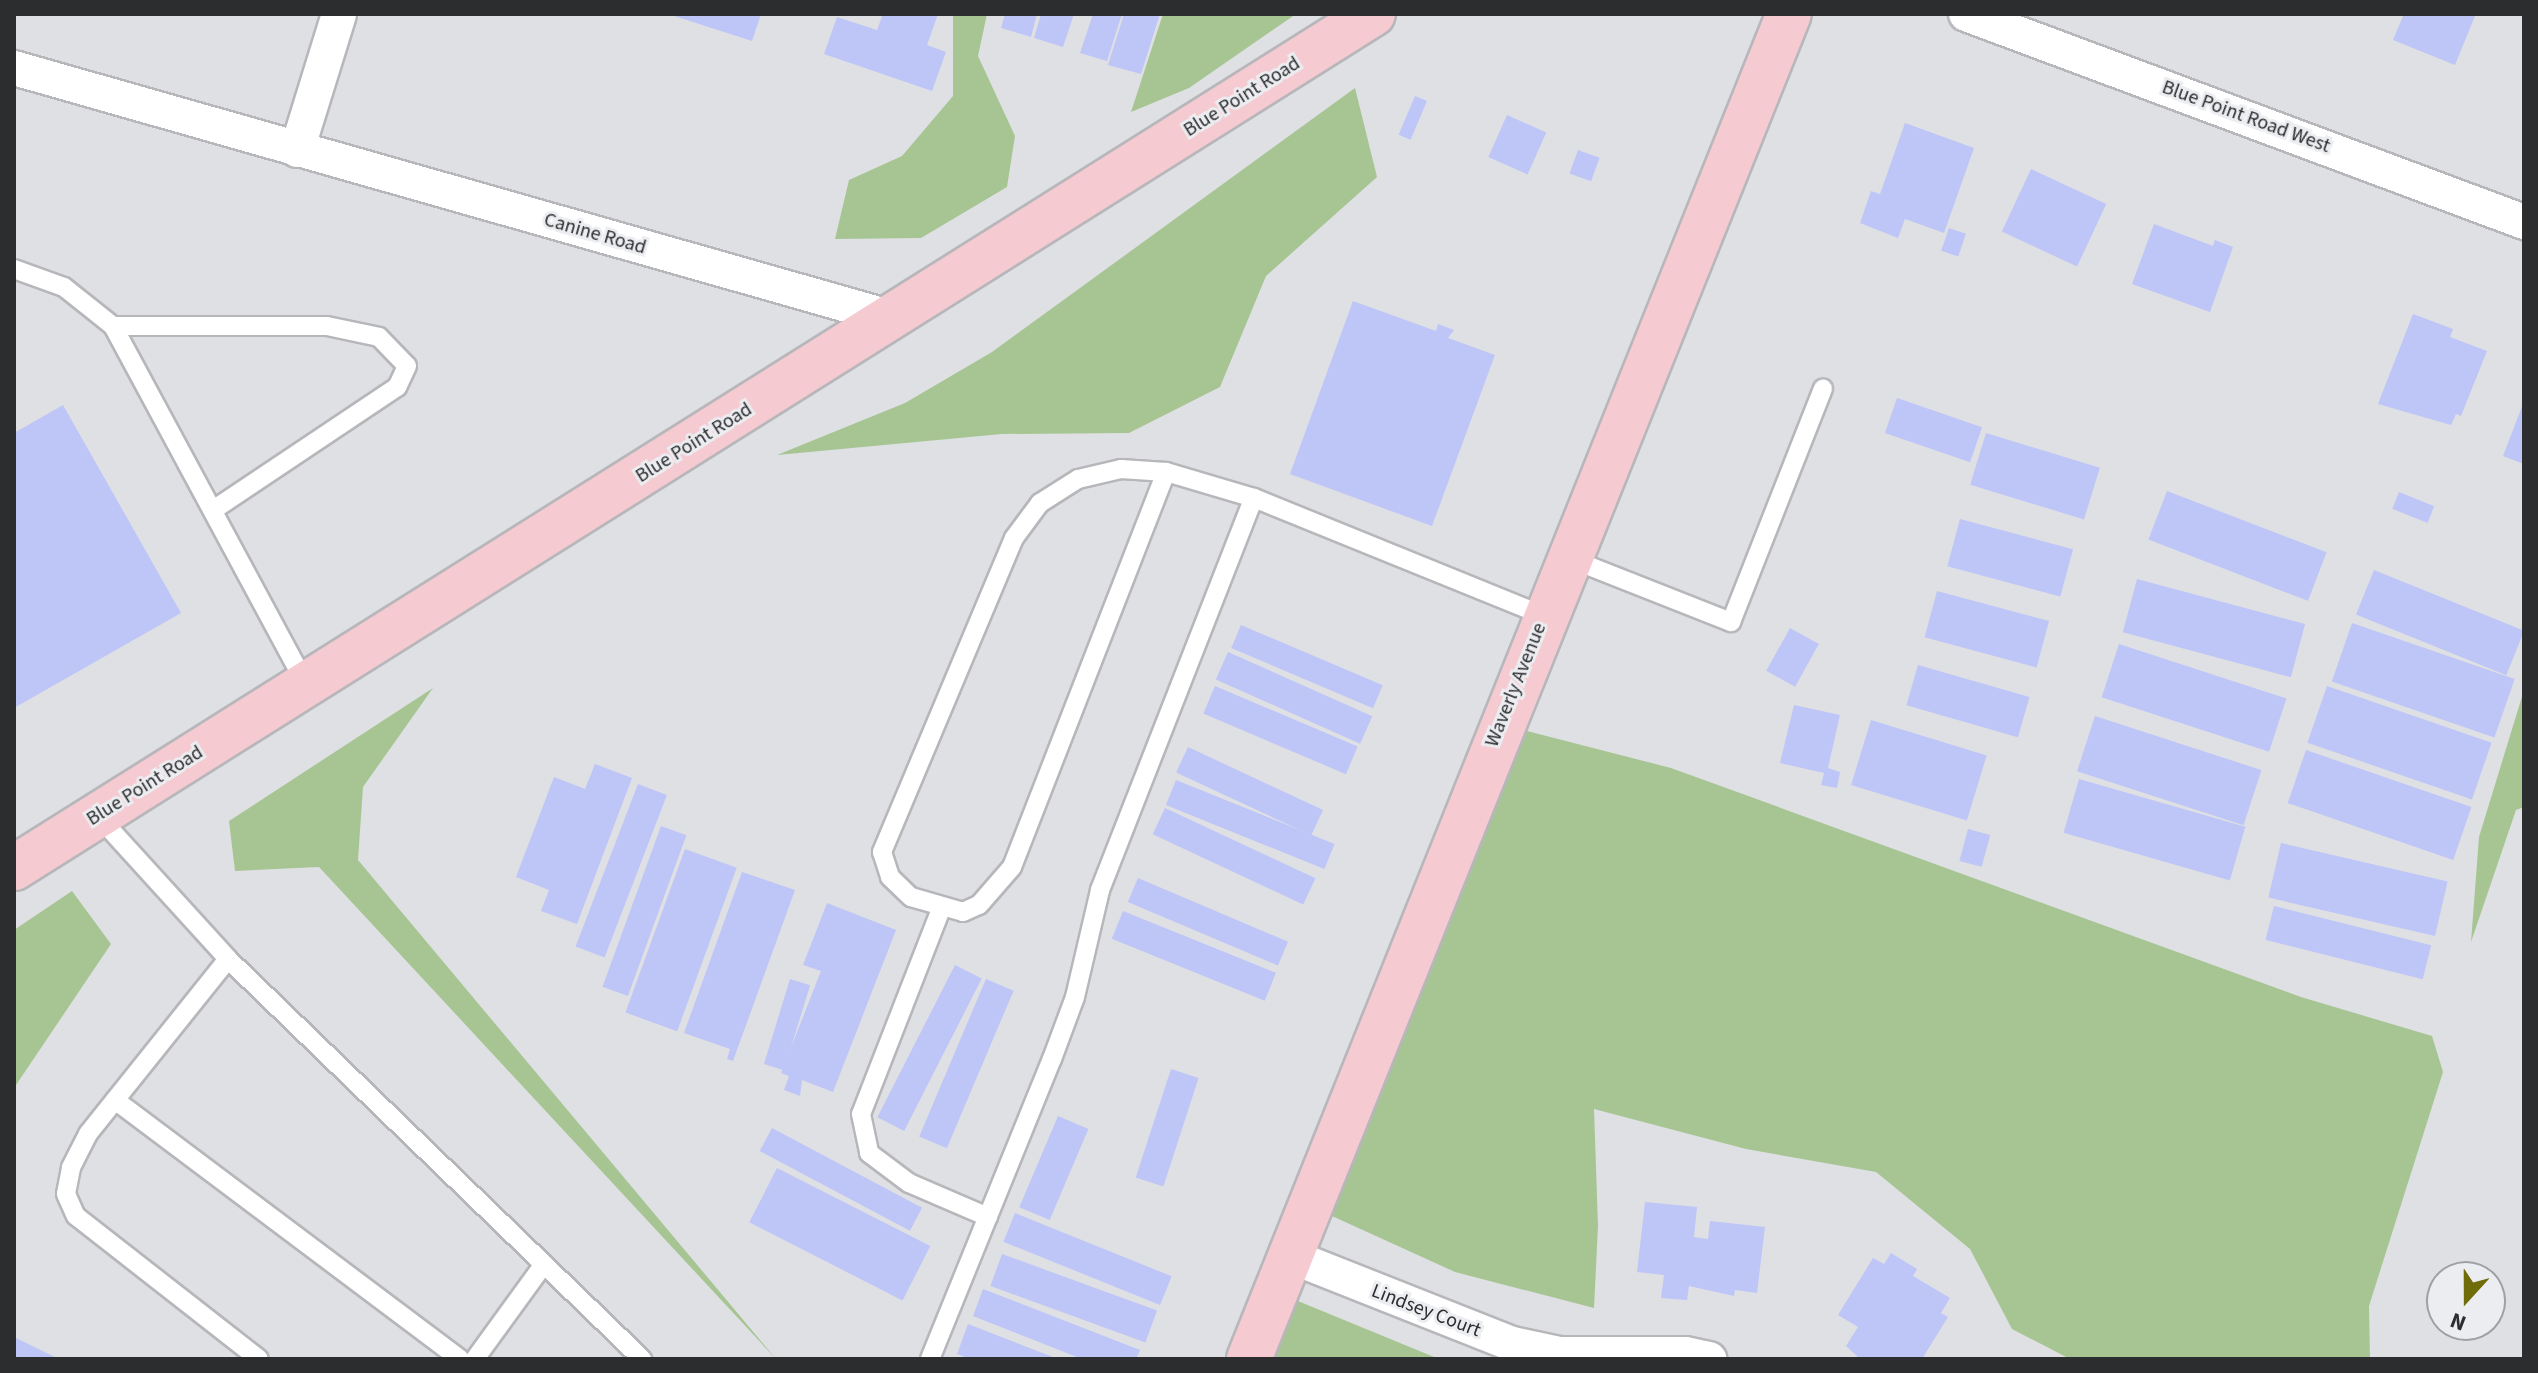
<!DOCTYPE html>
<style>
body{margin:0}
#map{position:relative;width:2538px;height:1373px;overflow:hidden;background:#dfe0e4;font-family:"Source Sans 3",sans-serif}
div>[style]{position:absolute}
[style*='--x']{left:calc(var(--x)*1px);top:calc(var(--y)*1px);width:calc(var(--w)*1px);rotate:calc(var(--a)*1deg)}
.green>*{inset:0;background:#a6c593}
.building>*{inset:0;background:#bec5f7;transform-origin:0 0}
.roads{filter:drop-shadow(2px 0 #b7b7bb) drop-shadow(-2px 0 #b7b7bb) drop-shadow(0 2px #b7b7bb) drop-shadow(0 -2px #b7b7bb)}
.lane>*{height:18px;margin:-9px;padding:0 9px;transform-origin:9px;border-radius:9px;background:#fff}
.street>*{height:34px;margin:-17px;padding:0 17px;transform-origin:17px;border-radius:17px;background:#fff}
.secondary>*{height:44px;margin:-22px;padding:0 22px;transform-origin:22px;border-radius:22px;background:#f5cad0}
span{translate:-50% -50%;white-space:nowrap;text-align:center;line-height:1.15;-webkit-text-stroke:6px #ecedf1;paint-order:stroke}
.street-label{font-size:20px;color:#2c2d2e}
.frame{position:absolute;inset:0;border:16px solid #2c2d2e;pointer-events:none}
.north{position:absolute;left:2426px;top:1261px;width:80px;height:80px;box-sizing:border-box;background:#ecedf1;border:2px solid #9fa0a3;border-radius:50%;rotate:201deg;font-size:22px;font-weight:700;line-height:32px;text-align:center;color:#2c2d2e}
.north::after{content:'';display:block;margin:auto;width:28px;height:36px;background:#6f6c09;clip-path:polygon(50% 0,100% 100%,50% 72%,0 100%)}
</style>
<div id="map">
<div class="green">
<i style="clip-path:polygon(953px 14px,987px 14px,978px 56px,1015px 136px,1007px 187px,921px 238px,835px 239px,849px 180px,902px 156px,953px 96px)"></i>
<i style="clip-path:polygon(1163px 14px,1296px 14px,1189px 88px,1131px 112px)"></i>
<i style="clip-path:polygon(1355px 88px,1377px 177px,1266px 276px,1220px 387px,1129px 433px,1002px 434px,777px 455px,905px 403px,992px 352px)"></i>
<i style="clip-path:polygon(433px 688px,363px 787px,358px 860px,776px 1359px,319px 867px,235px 871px,229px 821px)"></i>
<i style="clip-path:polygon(2524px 690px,2524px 807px,2516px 810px,2471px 942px,2479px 837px)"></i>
<i style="clip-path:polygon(1500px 724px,1671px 768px,2301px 997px,2432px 1036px,2443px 1072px,2369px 1306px,2370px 1359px,2070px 1359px,2012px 1329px,1970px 1249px,1876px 1172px,1746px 1149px,1594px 1109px,1598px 1226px,1594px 1308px,1455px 1272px,1310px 1206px)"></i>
<i style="clip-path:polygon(72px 891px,111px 944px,14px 1088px,14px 930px)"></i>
<i style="clip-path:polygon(1276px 1292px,1439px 1359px,1249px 1359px)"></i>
</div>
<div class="building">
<i style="clip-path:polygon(668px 14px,761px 14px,752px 41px)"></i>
<i style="clip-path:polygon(883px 14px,938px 14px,927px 45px,946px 52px,932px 91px,824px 54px,837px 17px,877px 30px)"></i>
<i style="clip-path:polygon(1005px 14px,1037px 14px,1031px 37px,1001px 28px)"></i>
<i style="clip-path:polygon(1041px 14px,1074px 14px,1063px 47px,1034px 38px)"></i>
<i style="clip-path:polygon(1093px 14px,1122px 14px,1107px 61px,1080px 53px)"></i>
<i style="clip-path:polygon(1124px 14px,1160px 14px,1141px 74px,1108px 65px)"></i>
<i style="clip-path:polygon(2404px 14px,2475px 16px,2455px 65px,2393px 40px)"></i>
<i style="left:1415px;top:96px;width:13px;height:42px;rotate:23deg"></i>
<i style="left:1507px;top:115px;width:43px;height:46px;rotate:24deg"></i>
<i style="clip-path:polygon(1905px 123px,1974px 148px,1944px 233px,1905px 219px,1898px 238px,1860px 223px,1871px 191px,1880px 194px)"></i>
<i style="left:1578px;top:150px;width:23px;height:25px;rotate:20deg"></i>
<i style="left:2031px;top:169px;width:83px;height:69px;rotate:25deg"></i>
<i style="clip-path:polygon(2154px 224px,2213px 246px,2215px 240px,2233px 247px,2210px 312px,2132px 284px)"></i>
<i style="left:1949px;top:228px;width:18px;height:24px;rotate:19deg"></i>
<i style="clip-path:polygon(1353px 301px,1436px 331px,1438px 324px,1454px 330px,1448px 338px,1495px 355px,1432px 526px,1290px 474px)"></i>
<i style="clip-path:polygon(2413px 314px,2453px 329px,2450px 337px,2487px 351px,2461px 416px,2456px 414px,2451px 425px,2378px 404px)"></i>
<i style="left:1897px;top:398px;width:90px;height:37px;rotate:19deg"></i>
<i style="clip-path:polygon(2524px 401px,2524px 464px,2503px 456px)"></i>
<i style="clip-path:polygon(63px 405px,181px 613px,14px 708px,14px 433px)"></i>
<i style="left:1986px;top:433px;width:119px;height:54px;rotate:17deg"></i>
<i style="left:2167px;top:491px;width:171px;height:52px;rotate:21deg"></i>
<i style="left:2399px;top:492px;width:38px;height:18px;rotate:22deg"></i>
<i style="left:1960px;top:519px;width:117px;height:49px;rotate:15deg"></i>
<i style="left:2374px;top:570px;width:162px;height:48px;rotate:22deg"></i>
<i style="left:2137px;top:579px;width:174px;height:55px;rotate:15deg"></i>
<i style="left:1937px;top:591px;width:116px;height:48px;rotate:15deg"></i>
<i style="left:2352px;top:623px;width:172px;height:62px;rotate:19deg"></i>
<i style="left:1241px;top:625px;width:154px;height:25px;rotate:23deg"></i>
<i style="left:1790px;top:628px;width:33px;height:49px;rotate:29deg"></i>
<i style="left:2119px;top:644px;width:176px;height:56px;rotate:18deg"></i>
<i style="left:1228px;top:652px;width:158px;height:30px;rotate:24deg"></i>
<i style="left:1918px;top:665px;width:116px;height:42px;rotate:16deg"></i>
<i style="left:1215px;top:686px;width:155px;height:30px;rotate:23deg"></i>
<i style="left:2327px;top:686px;width:174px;height:60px;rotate:19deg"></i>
<i style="clip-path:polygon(1794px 705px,1840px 715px,1828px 768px,1840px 772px,1837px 788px,1821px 785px,1824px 773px,1780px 763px)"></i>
<i style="left:2095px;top:716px;width:175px;height:58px;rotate:18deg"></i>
<i style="left:1871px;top:720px;width:121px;height:68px;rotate:17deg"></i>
<i style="left:1188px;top:747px;width:149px;height:28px;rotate:25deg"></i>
<i style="left:2306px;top:750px;width:175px;height:56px;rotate:19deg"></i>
<i style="clip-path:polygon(595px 764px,632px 778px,577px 924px,541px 911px,549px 890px,516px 877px,554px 777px,585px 789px)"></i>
<i style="left:2079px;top:779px;width:173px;height:56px;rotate:16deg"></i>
<i style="left:1176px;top:780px;width:171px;height:27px;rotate:22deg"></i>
<i style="left:638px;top:784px;width:31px;height:174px;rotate:21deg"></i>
<i style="left:1165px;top:808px;width:166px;height:29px;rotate:25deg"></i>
<i style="left:661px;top:826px;width:27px;height:171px;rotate:20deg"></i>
<i style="left:1968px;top:829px;width:23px;height:33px;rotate:15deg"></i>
<i style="left:2281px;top:843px;width:171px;height:56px;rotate:13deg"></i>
<i style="left:685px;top:849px;width:55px;height:174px;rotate:20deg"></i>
<i style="clip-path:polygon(742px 872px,795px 890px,733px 1061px,727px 1059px,730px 1049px,684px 1033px)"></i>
<i style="left:1138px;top:878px;width:163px;height:26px;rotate:23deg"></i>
<i style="clip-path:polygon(827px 903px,896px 930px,833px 1092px,802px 1080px,800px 1096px,784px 1090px,789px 1076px,781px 1073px,821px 971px,803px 965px)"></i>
<i style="left:2274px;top:906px;width:162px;height:35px;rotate:14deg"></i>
<i style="left:1123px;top:911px;width:165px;height:30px;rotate:22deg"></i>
<i style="left:955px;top:965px;width:30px;height:171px;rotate:27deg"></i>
<i style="left:790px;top:979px;width:21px;height:89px;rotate:17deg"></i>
<i style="left:986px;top:979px;width:30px;height:171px;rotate:23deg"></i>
<i style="left:1171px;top:1069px;width:29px;height:114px;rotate:18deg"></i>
<i style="left:1058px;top:1116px;width:33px;height:99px;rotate:23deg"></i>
<i style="left:772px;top:1128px;width:170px;height:26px;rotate:28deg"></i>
<i style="left:777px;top:1168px;width:172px;height:61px;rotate:27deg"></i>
<i style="clip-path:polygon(1645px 1202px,1697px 1207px,1694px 1237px,1708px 1239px,1710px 1221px,1765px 1227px,1757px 1293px,1735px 1290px,1734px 1296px,1689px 1286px,1687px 1300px,1661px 1298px,1664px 1275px,1637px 1272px)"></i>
<i style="left:1015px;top:1213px;width:169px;height:31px;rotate:22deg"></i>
<i style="clip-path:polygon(1891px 1253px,1917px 1269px,1913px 1276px,1950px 1298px,1941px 1313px,1948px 1317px,1922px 1359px,1860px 1359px,1846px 1346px,1858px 1327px,1838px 1315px,1873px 1258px,1884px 1264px)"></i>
<i style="left:1002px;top:1254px;width:165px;height:34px;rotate:20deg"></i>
<i style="clip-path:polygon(983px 1289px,1140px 1350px,1136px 1359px,1082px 1359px,973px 1316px)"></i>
<i style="clip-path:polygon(968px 1324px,1058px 1359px,971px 1359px,957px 1354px)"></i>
<i style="clip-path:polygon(14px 1337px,59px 1359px,14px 1359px)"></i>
</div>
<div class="roads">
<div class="lane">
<i style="--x:14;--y:269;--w:53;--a:19.8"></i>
<i style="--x:64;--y:287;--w:63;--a:38.5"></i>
<i style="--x:113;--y:326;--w:408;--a:61.7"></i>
<i style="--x:113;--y:326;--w:214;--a:0"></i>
<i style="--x:327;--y:326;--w:53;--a:11.9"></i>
<i style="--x:379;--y:337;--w:40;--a:46"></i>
<i style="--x:407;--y:366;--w:23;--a:115"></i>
<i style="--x:397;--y:387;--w:219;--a:146.2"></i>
<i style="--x:1166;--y:472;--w:45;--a:-176.2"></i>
<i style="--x:1121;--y:469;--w:44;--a:166.9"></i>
<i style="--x:1078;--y:479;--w:45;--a:147.7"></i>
<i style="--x:1040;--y:503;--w:44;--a:126.6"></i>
<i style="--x:1014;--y:538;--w:341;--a:112.8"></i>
<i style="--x:882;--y:852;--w:26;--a:72"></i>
<i style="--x:890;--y:877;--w:29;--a:44"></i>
<i style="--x:911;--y:897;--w:54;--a:16.1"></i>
<i style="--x:963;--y:912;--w:17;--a:-24"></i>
<i style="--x:979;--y:905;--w:50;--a:-49"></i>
<i style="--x:1012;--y:867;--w:424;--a:-68.7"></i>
<i style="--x:1166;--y:472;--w:92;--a:16.5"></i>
<i style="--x:1254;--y:498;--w:314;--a:22.1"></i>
<i style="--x:1571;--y:559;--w:172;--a:21.5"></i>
<i style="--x:1731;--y:622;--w:251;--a:-68.5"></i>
<i style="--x:98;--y:816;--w:193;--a:47.7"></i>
<i style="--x:228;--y:959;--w:576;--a:44.01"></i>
<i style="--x:941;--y:909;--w:220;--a:111.3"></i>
<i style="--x:861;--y:1114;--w:40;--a:78"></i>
<i style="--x:869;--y:1153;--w:50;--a:36.9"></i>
<i style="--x:909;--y:1183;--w:86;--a:23.3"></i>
<i style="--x:228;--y:959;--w:224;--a:128.7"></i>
<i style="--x:88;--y:1134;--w:38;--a:117"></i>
<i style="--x:71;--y:1168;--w:26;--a:101"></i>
<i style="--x:66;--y:1194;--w:24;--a:66"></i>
<i style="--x:76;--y:1216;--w:232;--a:38"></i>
<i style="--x:115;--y:1100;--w:431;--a:36.9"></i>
<i style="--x:475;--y:1359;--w:117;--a:-54"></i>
<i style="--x:930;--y:1359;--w:324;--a:-67.9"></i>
<i style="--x:1052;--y:1059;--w:66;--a:-69.6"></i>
<i style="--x:1075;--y:997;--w:110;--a:-76.8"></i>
<i style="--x:1100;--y:890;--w:421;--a:-68.6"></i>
</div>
<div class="street">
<i style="--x:1966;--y:14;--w:596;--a:20.44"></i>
<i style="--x:14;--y:68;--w:914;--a:15.88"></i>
<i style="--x:297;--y:150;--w:142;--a:-72.8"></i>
<i style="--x:1290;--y:1256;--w:239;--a:21.6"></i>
<i style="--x:1512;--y:1344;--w:48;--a:12"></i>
<i style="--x:1559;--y:1354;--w:126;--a:0"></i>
<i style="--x:1685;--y:1354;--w:25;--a:12"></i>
</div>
<div class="secondary">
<i style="--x:14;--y:868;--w:1605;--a:-32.15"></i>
<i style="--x:1249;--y:1359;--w:1449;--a:-68.13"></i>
</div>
</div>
<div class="street-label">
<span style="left:1242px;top:97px;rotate:-32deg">Blue Point Road</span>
<span style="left:2246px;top:117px;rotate:20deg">Blue Point Road West</span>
<span style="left:595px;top:234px;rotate:16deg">Canine Road</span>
<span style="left:694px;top:443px;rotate:-32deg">Blue Point Road</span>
<span style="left:1516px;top:685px;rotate:-68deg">Waverly Avenue</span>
<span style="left:145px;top:786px;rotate:-32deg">Blue Point Road</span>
<span style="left:1426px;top:1311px;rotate:21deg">Lindsey Court</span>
</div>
<div class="frame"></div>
<div class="north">N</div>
</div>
